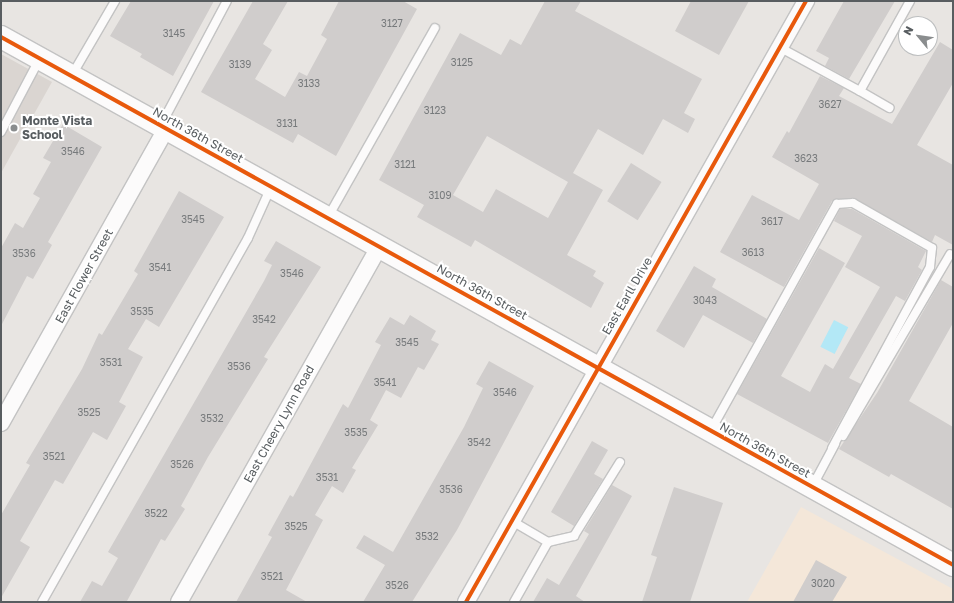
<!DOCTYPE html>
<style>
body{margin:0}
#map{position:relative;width:954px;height:603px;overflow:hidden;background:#e8e5e2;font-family:"Golos Text",sans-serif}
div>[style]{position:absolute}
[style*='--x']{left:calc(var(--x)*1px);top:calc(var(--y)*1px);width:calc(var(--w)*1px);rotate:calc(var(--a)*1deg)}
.commercial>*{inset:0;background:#f4e7d9}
.education>*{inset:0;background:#dad5d1}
.water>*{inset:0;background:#b3e8f6;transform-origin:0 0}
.building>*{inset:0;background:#d0cdcc;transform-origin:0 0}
.roads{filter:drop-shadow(1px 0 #c3c3c3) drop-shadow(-1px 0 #c3c3c3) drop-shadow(0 1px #c3c3c3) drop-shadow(0 -1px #c3c3c3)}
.service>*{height:8px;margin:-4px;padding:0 4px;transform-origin:4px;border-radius:4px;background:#fcfbfb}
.minor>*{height:16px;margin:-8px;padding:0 8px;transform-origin:8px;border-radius:8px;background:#fcfbfb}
.secondary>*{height:22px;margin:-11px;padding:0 11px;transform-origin:11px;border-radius:11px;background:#fcfbfb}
.cycleway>*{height:4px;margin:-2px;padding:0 2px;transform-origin:2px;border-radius:2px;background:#e8590c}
.dots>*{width:11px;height:11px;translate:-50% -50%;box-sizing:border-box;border:2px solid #fff;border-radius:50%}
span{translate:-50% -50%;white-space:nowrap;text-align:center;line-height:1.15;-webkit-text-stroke:4px #fff;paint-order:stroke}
.number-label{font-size:10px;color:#777a7c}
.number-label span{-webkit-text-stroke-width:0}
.poi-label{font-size:12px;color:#585d60;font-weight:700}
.left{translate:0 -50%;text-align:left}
.street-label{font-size:12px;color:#585d60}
.frame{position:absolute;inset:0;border:2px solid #585d60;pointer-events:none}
.north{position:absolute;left:898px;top:16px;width:40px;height:40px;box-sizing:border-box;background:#fff;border:1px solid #bcbebf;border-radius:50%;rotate:299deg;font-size:11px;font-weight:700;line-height:16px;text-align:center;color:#585d60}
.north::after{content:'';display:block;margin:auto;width:14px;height:18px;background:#8a8d8e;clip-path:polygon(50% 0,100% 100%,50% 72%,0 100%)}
</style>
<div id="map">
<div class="commercial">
<i style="clip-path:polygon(801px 507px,953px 589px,953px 602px,747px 602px)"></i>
</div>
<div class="education">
<i style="clip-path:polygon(1px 54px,52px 82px,1px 173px)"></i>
</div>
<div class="water">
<i style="left:834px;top:320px;width:16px;height:30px;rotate:27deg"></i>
</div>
<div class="building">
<i style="clip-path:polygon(131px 1px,214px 1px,173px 76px,140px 57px,142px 54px,110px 36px)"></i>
<i style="clip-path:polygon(253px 1px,288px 1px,263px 44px,272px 50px,255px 79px,285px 97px,299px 72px,307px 76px,327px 39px,321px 35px,339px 1px,403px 1px,417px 9px,336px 156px,298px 134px,293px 143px,201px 92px)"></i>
<i style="clip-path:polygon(evenodd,545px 1px,581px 1px,575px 11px,702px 79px,684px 113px,695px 119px,688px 133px,663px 119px,643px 155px,598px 129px,573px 173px,603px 190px,567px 255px,596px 271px,593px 276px,604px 283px,591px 308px,475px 240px,471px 247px,417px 217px,424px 205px,379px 180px,460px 33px,501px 55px,510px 39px,521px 45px,545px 1px,487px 136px,568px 182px,548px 218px,496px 189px,483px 212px,453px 195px,487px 136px)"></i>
<i style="clip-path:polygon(691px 1px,749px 1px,719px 55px,675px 31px)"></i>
<i style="clip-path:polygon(844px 1px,895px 1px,849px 79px,825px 66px,829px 58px,816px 51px)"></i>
<i style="clip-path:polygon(940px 42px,953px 50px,953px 83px,917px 145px,953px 165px,953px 245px,935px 235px,932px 242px,853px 198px,832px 201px,784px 287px,720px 252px,752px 195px,799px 220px,819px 184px,772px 157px,787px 131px,789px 133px,820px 76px,844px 88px,839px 96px,892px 124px)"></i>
<i style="clip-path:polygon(63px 124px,102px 147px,48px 242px,52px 245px,33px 279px,27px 276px,1px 326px,1px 248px,15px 223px,23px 228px,40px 198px,33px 194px,51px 162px,43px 158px)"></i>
<i style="left:631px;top:163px;width:36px;height:45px;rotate:32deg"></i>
<i style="clip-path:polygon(179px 191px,224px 217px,159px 327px,146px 319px,128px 349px,143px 357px,119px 402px,126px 406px,107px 440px,93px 432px,63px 484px,55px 480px,20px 541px,30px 547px,1px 598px,1px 515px,30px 465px,26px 463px,82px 369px,99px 333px,102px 335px,138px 274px,134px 271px)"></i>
<i style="clip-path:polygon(840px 209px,852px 209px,926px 251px,918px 267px,922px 270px,905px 301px,896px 296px,849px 378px,861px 384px,828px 443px,737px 394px,819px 248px,845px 263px,781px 376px,810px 392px,825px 364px,833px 369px,880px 287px,845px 267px,862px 236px,834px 221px)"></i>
<i style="clip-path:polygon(276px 241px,321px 267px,264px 357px,268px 359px,208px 457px,181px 506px,185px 509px,165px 541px,161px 539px,127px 601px,130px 602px,80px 602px,92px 581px,102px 586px,118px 558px,108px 552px,264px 281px,272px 265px,264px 261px)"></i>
<i style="clip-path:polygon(694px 266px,716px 279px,712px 287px,767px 319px,753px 343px,703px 315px,684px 348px,656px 331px)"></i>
<i style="clip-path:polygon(941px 280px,953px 287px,953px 323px,909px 401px,953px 427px,953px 509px,891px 474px,889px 477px,839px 449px,877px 393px)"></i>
<i style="clip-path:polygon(410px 315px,436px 331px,431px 340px,439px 344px,424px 370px,418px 367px,401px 398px,386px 390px,370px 420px,378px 425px,352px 468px,356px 470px,343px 493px,332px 486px,315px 515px,323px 520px,286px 590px,307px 602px,236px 602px,272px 537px,268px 535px,290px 495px,293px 497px,343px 404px,348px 408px,381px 345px,375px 342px,390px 317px,404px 325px)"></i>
<i style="clip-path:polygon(489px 361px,534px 386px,457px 530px,412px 602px,363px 602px,385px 565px,356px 548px,364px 535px,393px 552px,464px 427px,483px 388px,476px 384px)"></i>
<i style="clip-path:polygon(592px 441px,608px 450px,594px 474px,603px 479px,574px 526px,551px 512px)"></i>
<i style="clip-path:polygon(612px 485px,632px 496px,576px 596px,585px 602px,533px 602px,547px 578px,559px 585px,589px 534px,584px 531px)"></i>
<i style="clip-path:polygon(674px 487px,723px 503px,690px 602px,642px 602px,657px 557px,651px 555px)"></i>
<i style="clip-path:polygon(816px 560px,847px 577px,832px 602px,793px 602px)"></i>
</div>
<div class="roads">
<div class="service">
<i style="--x:779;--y:47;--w:92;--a:28.5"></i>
<i style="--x:860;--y:91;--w:103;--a:-60.9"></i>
<i style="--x:72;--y:75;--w:86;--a:-59.8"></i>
<i style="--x:860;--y:91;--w:34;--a:30"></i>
<i style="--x:161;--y:125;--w:140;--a:-62"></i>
<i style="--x:1;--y:132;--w:81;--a:-62.2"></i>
<i style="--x:328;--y:217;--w:217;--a:-60.5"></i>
<i style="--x:711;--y:430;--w:259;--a:-60.9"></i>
<i style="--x:837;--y:204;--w:16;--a:-4"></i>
<i style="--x:853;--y:203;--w:91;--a:29.7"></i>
<i style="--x:932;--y:248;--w:19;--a:96"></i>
<i style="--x:930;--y:267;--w:206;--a:118.4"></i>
<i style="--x:843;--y:436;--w:211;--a:-59.5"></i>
<i style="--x:812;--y:487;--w:49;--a:-61.9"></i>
<i style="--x:512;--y:521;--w:42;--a:30.3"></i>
<i style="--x:548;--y:542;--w:69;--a:119.5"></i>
<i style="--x:548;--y:542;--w:27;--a:-13"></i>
<i style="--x:574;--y:536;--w:87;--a:-58.1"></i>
<i style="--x:42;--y:602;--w:418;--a:-60.5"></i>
<i style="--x:248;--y:238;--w:56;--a:-65.7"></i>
</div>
<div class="minor">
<i style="--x:1;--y:423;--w:337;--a:-60.7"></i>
<i style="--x:179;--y:602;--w:407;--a:-60.6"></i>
<i style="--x:466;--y:602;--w:691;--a:-60.5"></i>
</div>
<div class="secondary">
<i style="--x:1;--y:37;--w:1089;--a:29.01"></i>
</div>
</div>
<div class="cycleway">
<i style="--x:1;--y:37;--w:1089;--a:29.01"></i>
<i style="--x:466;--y:602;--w:691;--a:-60.5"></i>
</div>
<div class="dots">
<i style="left:14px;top:128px;background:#8a8d8e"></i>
</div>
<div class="number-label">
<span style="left:392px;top:24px">3127</span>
<span style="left:174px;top:34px">3145</span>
<span style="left:462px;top:63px">3125</span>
<span style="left:240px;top:65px">3139</span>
<span style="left:309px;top:84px">3133</span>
<span style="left:830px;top:105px">3627</span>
<span style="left:435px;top:111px">3123</span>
<span style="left:287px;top:124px">3131</span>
<span style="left:73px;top:152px">3546</span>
<span style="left:806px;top:159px">3623</span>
<span style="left:405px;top:165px">3121</span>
<span style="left:440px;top:196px">3109</span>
<span style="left:193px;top:220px">3545</span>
<span style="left:772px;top:222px">3617</span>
<span style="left:753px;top:253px">3613</span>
<span style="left:24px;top:254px">3536</span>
<span style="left:160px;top:268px">3541</span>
<span style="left:292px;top:274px">3546</span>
<span style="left:705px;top:301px">3043</span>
<span style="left:142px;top:312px">3535</span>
<span style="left:264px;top:320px">3542</span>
<span style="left:407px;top:343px">3545</span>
<span style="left:111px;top:363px">3531</span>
<span style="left:239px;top:367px">3536</span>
<span style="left:385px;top:383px">3541</span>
<span style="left:505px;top:393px">3546</span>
<span style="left:89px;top:413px">3525</span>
<span style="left:212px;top:419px">3532</span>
<span style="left:356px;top:433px">3535</span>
<span style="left:479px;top:443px">3542</span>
<span style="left:54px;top:457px">3521</span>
<span style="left:182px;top:465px">3526</span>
<span style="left:327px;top:478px">3531</span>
<span style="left:451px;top:490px">3536</span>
<span style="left:156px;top:514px">3522</span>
<span style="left:296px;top:527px">3525</span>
<span style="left:427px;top:537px">3532</span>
<span style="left:272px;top:577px">3521</span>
<span style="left:823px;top:584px">3020</span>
<span style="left:397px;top:586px">3526</span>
</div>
<div class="poi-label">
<span class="left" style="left:22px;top:128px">Monte Vista<br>School</span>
</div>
<div class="street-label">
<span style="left:198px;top:135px;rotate:29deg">North 36th Street</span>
<span style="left:84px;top:276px;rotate:-61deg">East Flower Street</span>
<span style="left:482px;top:292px;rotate:29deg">North 36th Street</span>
<span style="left:627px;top:296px;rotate:-60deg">East Earll Drive</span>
<span style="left:279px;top:424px;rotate:-61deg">East Cheery Lynn Road</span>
<span style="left:765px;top:450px;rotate:29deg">North 36th Street</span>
</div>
<div class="frame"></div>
<div class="north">N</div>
</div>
